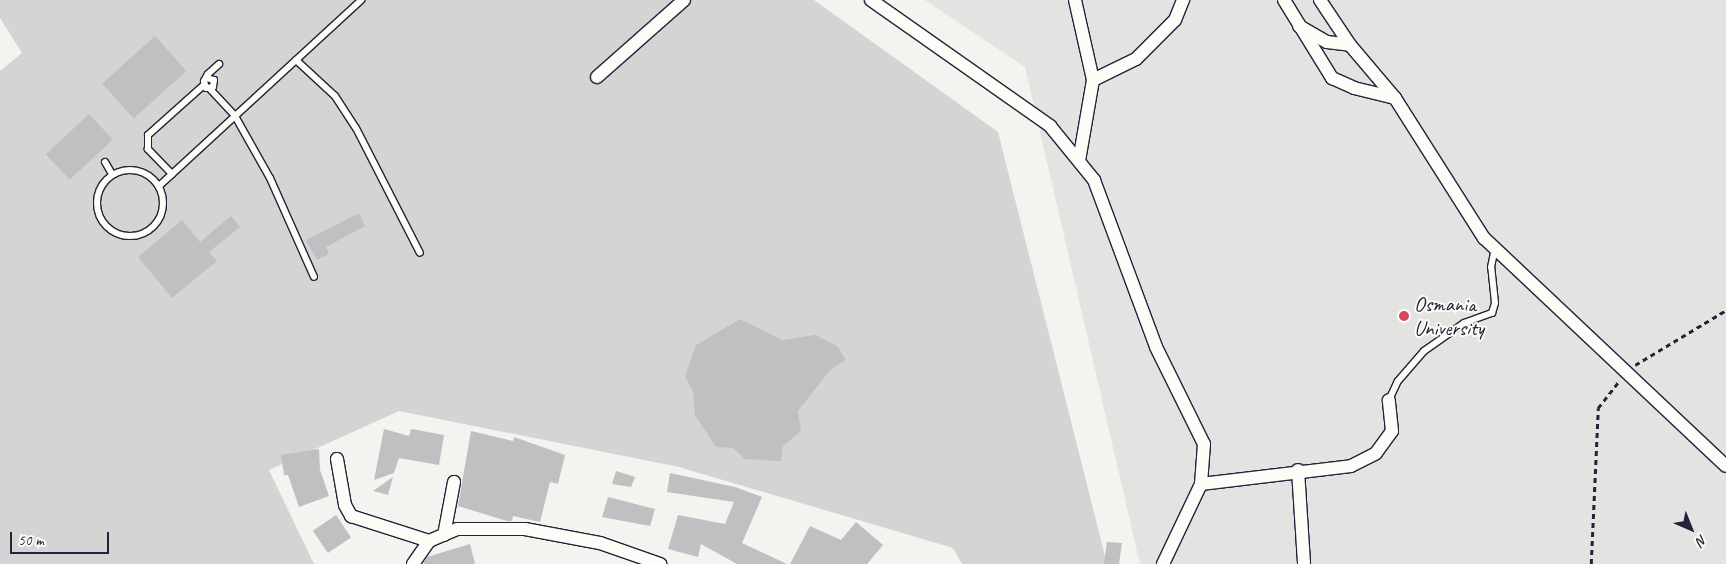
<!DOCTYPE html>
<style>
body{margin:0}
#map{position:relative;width:1726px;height:564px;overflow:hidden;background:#f4f3ef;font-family:Caveat,sans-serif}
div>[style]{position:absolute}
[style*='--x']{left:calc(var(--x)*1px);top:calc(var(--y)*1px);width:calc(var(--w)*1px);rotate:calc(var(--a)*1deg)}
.built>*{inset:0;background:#e4e3e2}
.green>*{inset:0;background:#d5d4d5}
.building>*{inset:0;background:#c0bfc2;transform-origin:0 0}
.path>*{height:2.5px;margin-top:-1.25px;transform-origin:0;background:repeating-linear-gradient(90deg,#22223b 0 5px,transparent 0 9px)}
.roads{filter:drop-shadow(1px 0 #22223b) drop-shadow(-1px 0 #22223b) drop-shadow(0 1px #22223b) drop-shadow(0 -1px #22223b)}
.lane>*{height:6px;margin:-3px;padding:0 3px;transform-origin:3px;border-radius:3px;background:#fdfcf7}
.lane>.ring{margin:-3px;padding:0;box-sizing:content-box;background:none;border:6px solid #fdfcf7;border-radius:50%}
.street>*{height:12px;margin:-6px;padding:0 6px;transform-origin:6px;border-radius:6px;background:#fdfcf7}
.dots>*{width:14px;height:14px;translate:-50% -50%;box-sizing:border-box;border:2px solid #fdfcf7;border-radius:50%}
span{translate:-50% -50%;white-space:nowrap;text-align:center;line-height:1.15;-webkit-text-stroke:4px #fdfcf7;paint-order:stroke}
.poi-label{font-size:21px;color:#22223b}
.left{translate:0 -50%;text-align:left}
.north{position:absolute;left:1666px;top:504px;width:50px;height:50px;-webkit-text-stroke:4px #fdfcf7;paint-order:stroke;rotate:136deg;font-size:14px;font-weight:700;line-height:20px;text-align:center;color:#22223b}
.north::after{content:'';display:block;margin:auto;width:18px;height:22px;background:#22223b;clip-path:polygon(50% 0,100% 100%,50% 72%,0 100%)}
.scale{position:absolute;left:10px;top:532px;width:99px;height:22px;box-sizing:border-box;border:2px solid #22223b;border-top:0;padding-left:6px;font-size:15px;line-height:18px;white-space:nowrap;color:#22223b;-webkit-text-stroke:4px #fdfcf7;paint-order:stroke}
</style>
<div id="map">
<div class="built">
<i style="clip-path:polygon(925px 0,1726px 0,1726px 564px,1140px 564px,1025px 67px)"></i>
</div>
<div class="green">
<i style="clip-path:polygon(0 0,814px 0,998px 132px,1107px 564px,962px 564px,953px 548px,679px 467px,399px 411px,269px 470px,314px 564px,0 564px,0 71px,22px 53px,0 18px)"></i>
</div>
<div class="building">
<i style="left:155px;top:36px;width:47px;height:71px;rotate:48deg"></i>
<i style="left:89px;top:114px;width:35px;height:59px;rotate:47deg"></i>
<i style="clip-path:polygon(359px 213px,365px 226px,326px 247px,329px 254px,317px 260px,306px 240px)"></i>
<i style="clip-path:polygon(231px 216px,240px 227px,209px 252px,217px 261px,172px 298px,138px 257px,182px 220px,200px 242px)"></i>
<i style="clip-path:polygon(740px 319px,782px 340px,815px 335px,837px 346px,846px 360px,830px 370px,798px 411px,801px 431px,783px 446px,781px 461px,745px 459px,733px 448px,716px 447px,695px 415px,693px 391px,685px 376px,696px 345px)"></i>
<i style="clip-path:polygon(384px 429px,409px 436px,411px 429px,444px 435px,439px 465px,399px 458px,394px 473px,374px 480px)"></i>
<i style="clip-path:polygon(471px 431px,513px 441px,514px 437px,565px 455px,558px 484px,550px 482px,540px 522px,513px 516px,512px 521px,507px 521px,458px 506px)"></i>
<i style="clip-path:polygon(319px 449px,320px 470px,329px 496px,299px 507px,288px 475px,284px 475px,281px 455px)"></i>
<i style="clip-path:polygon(616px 471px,635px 477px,631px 487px,612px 484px)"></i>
<i style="clip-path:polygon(670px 473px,735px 487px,762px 497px,742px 543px,787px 564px,737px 564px,701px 544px,698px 557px,668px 549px,678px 515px,725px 524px,734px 502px,667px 492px)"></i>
<i style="clip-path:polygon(393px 477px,388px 495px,373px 491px)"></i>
<i style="clip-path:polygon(608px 497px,655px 509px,650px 526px,602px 517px)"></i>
<i style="left:336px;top:515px;width:27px;height:28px;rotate:56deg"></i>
<i style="clip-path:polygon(856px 522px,883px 545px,867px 564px,790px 564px,810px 526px,841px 540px)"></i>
<i style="clip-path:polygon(1107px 542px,1122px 543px,1119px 564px,1104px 564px)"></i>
<i style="clip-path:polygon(470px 544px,475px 564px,423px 564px,427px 557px)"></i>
</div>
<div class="path">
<i style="--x:1635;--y:365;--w:106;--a:-31.1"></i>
<i style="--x:1591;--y:564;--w:156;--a:-87.4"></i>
<i style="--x:1598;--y:408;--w:34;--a:-52"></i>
</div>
<div class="roads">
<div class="lane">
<i style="--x:296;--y:60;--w:53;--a:42.7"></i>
<i style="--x:335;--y:96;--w:38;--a:57"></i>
<i style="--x:356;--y:128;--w:140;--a:62.9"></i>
<i style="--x:206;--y:78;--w:8;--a:14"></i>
<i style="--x:214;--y:80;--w:7;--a:98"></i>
<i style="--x:213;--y:87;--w:7;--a:172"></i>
<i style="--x:206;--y:88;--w:7;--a:-106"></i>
<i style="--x:204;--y:81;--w:8;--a:-60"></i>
<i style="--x:208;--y:74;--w:15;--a:-42"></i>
<i style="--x:210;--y:89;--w:37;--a:47"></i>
<i style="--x:235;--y:116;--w:71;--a:60.6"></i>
<i style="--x:270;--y:178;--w:108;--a:66"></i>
<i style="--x:105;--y:162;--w:14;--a:60"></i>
<i class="ring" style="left:97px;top:170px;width:60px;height:60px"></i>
<i style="--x:172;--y:174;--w:35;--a:-134"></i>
<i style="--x:148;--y:149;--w:14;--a:-90"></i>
<i style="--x:148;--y:135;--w:75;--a:-41.8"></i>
<i style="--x:159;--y:186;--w:275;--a:-42.6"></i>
<i style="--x:1389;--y:400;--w:21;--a:-65"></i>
<i style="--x:1398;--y:381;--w:40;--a:-49"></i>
<i style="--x:1424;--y:351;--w:49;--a:-35"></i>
<i style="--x:1464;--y:323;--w:30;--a:-20"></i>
<i style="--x:1492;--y:313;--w:10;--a:-73"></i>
<i style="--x:1495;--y:303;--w:36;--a:-96"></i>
<i style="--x:1491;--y:267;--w:19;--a:-78"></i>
</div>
<div class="street">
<i style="--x:871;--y:0;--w:219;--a:35.1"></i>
<i style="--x:1050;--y:126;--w:70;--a:50.8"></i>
<i style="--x:1094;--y:180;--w:178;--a:69.6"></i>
<i style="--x:1156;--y:347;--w:108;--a:63.7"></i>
<i style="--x:1204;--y:444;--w:40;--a:94.3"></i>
<i style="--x:1201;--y:484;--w:89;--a:115.4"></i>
<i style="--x:1075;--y:0;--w:82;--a:77.3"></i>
<i style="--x:1284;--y:0;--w:92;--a:58.4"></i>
<i style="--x:1332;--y:78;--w:24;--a:24"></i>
<i style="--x:1354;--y:88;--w:42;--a:13.7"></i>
<i style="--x:1320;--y:0;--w:54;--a:56.3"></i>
<i style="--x:1350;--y:45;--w:70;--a:49.7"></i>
<i style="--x:1395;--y:98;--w:166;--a:57.6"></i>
<i style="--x:1484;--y:238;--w:332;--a:43.3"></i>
<i style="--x:1299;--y:26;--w:32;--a:30"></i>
<i style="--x:1327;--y:42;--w:23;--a:7"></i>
<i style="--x:597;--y:77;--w:116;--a:-41.5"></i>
<i style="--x:1079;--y:161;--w:82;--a:-80.2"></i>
<i style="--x:1093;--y:80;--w:48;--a:-26"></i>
<i style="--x:1136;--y:59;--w:55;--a:-45"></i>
<i style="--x:1175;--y:20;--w:22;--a:-68"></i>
<i style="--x:337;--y:459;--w:47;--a:80.1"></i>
<i style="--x:345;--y:505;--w:13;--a:61"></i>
<i style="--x:351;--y:516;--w:82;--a:17.8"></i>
<i style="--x:1298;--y:470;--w:94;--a:86.3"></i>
<i style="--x:1201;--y:484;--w:151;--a:-6.8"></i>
<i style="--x:1351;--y:466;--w:28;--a:-27"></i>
<i style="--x:1376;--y:453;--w:27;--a:-54"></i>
<i style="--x:1392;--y:431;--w:31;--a:-96"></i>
<i style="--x:444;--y:535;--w:54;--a:-79.3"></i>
<i style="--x:413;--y:564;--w:28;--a:-55"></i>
<i style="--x:429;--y:541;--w:30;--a:-23"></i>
<i style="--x:457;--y:529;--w:68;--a:0"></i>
<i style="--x:525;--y:529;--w:76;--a:10.6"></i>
<i style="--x:600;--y:543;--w:64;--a:19.3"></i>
</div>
</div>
<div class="dots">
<i style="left:1404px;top:316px;background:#d1495b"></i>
</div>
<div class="poi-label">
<span class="left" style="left:1414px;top:316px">Osmania<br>University</span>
</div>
<div class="north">N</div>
<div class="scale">50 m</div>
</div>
